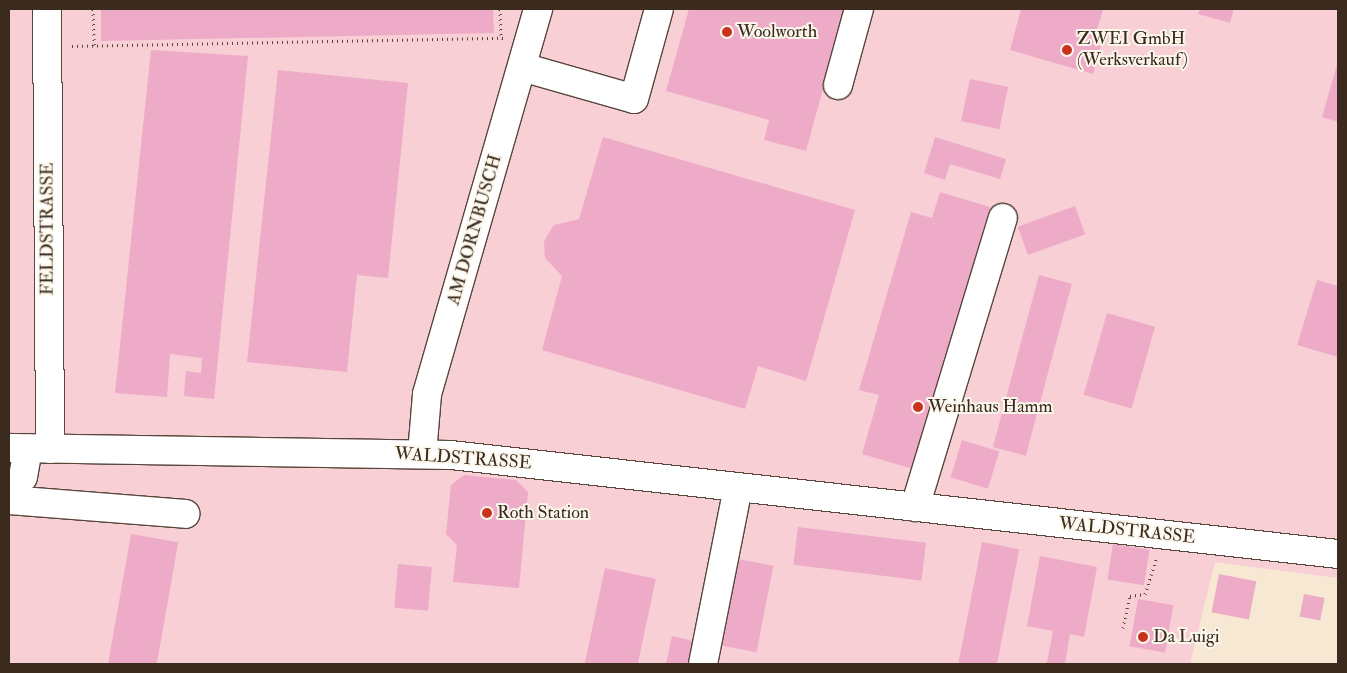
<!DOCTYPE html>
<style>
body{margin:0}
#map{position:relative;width:1347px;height:673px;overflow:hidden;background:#f6e8d2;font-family:"IM FELL Double Pica",serif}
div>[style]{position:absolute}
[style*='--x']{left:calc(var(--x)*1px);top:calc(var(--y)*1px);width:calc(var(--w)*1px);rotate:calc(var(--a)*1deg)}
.built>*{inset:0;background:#f7cfd5}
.building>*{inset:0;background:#eeabc8;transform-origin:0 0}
.path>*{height:3px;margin-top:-1.5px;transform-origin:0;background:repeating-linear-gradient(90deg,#574639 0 1px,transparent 0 5px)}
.roads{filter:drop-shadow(1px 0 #574639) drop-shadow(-1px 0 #574639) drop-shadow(0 1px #574639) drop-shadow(0 -1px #574639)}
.minor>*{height:28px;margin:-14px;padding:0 14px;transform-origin:14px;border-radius:14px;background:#fff}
.dots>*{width:14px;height:14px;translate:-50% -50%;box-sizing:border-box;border:2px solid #fbf7ec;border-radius:50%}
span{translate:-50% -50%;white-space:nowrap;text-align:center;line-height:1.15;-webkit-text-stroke:4px #fbf7ec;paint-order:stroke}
.poi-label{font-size:18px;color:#3b2a1e}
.left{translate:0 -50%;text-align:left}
.street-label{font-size:18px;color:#3b2a1e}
.frame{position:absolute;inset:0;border:10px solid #3b2a1e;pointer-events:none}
</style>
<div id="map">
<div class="built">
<i style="clip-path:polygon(9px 9px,1338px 9px,1338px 578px,1215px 562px,1190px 664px,9px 664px)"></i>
</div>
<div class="building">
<i style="clip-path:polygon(493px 9px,494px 33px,101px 41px,101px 9px)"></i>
<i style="clip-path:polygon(689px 9px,845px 9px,806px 151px,764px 140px,769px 120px,666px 91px)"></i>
<i style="clip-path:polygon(1021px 9px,1103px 9px,1093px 44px,1101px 46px,1093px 74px,1010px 50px)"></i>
<i style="clip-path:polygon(1200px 9px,1234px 9px,1230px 23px,1198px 14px)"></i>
<i style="clip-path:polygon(151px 50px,248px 56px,214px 399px,184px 396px,186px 371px,201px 373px,202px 358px,170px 354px,167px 397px,115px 393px)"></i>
<i style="clip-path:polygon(1338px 61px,1338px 122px,1322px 117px)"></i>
<i style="clip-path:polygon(278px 70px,408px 83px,388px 278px,357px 275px,347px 372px,247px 362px)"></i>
<i style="left:970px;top:79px;width:39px;height:43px;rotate:12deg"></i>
<i style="clip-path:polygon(603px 137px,855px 210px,806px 381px,758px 366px,745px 409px,542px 350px,562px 276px,545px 258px,544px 241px,554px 225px,579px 219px)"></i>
<i style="clip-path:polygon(935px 137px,1006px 159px,1000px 179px,950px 164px,945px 180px,924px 173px)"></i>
<i style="clip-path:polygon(940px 192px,990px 207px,913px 469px,862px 454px,879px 395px,859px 390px,911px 212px,932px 218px)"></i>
<i style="left:1075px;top:206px;width:30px;height:61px;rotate:70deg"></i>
<i style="left:1039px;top:275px;width:34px;height:178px;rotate:15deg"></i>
<i style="clip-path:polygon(1317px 280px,1338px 286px,1338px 357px,1297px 345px)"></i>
<i style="left:1107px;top:313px;width:50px;height:85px;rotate:16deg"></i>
<i style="left:962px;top:440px;width:39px;height:39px;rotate:17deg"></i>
<i style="clip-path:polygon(464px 475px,516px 480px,528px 492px,519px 588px,453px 582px,457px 545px,446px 534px,451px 485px)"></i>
<i style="left:798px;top:527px;width:129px;height:38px;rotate:7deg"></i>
<i style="left:131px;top:534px;width:48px;height:132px;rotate:10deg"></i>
<i style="left:982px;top:542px;width:38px;height:124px;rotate:11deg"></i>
<i style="left:1113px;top:544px;width:37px;height:36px;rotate:9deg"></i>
<i style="clip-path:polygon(1040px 556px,1097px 567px,1084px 637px,1070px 634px,1065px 664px,1042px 664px,1047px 662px,1053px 631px,1027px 626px)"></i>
<i style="left:738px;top:559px;width:36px;height:88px;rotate:11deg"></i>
<i style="left:398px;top:564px;width:34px;height:44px;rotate:5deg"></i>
<i style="left:605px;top:568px;width:52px;height:98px;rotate:12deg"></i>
<i style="left:1219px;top:574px;width:38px;height:39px;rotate:11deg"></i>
<i style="left:1304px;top:594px;width:21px;height:23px;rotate:11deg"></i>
<i style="left:1138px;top:599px;width:36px;height:48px;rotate:10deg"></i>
<i style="clip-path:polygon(672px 636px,702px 643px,698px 664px,666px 664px)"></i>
</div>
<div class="path">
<i style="--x:93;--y:9;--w:37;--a:88"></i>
<i style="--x:500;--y:9;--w:30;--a:88"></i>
<i style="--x:72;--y:46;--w:433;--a:-1.1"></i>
<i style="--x:1123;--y:628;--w:33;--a:-78"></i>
<i style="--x:1130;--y:596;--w:15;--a:-8"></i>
<i style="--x:1145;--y:594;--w:39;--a:-72"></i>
</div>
<div class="roads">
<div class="minor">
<i style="--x:47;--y:9;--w:440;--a:89.6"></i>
<i style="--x:522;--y:67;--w:116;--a:15.9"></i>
<i style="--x:634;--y:99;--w:93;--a:-74.5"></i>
<i style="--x:838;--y:85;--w:79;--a:-74.6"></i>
<i style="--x:9;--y:448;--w:442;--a:0.9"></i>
<i style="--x:451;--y:455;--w:893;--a:6.37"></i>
<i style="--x:422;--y:454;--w:60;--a:-85.2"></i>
<i style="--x:427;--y:394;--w:401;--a:-73.9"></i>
<i style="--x:9;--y:489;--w:18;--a:-41"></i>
<i style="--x:23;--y:477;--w:29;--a:-80"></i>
<i style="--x:9;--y:500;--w:177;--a:4.5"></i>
<i style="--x:915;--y:507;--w:302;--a:-73.1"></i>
<i style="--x:703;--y:664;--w:180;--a:-78.8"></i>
</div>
</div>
<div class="dots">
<i style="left:727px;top:32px;background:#c8321e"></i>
<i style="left:1067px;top:50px;background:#c8321e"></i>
<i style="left:918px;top:407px;background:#c8321e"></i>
<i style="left:487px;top:513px;background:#c8321e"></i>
<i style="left:1143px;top:637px;background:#c8321e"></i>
</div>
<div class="poi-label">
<span class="left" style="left:737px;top:32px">Woolworth</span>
<span class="left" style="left:1077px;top:50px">ZWEI GmbH<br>(Werksverkauf)</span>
<span class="left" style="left:928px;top:407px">Weinhaus Hamm</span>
<span class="left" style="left:497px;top:513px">Roth Station</span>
<span class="left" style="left:1153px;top:637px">Da Luigi</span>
</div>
<div class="street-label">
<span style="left:48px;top:229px;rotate:-90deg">FELDSTRASSE</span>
<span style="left:475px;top:230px;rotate:-74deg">AM DORNBUSCH</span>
<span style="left:463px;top:459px;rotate:4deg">WALDSTRASSE</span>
<span style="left:1127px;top:531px;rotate:6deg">WALDSTRASSE</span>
</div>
<div class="frame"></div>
</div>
